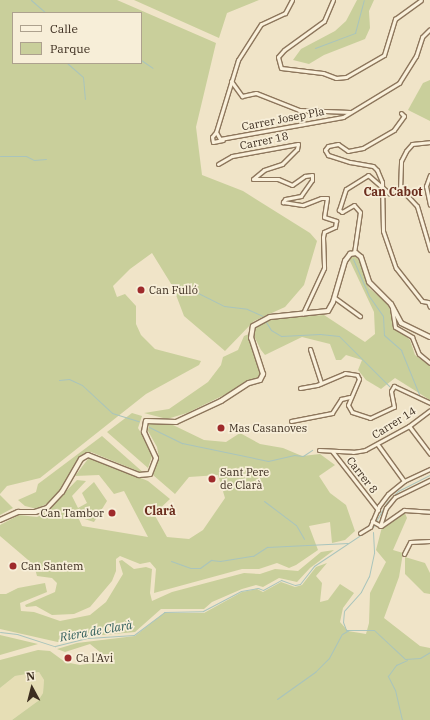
<!DOCTYPE html>
<meta charset="utf-8">
<style>
body{margin:0}
#map{position:relative;width:430px;height:720px;overflow:hidden;background:#f0e4c8;font-family:"IBM Plex Serif",serif}
div>[style]{position:absolute}
[style*='--x']{left:calc(var(--x)*1px);top:calc(var(--y)*1px);width:calc(var(--w)*1px);rotate:calc(var(--a)*1deg)}
.farmland>*{inset:0;background:#e6deb5}
.green>*{inset:0;background:#c9cf9b}
.stream>*{height:1px;margin:-0.5px;padding:0 0.5px;transform-origin:0.5px;border-radius:0.5px;background:#a9c4bc}
.roads{filter:drop-shadow(1px 0 #8d765c) drop-shadow(-1px 0 #8d765c) drop-shadow(0 1px #8d765c) drop-shadow(0 -1px #8d765c)}
.minor>*{height:3px;margin:-1.5px;padding:0 1.5px;transform-origin:1.5px;border-radius:1.5px;background:#faf1dc}
.tertiary>*{height:4px;margin:-2px;padding:0 2px;transform-origin:2px;border-radius:2px;background:#faf1dc}
.dots>*{width:11px;height:11px;translate:-50% -50%;box-sizing:border-box;border:2px solid #f7eed8;border-radius:50%}
span{translate:-50% -50%;white-space:nowrap;text-align:center;line-height:1.15;-webkit-text-stroke:3.5px #f7eed8;paint-order:stroke}
.street-label{font-size:11px;color:#3d2e20}
.poi-label{font-size:11px;color:#3d2e20}
.left{translate:0 -50%;text-align:left}
.right{translate:-100% -50%;text-align:right}
.neighbourhood-label{font-size:12px;color:#6b2e1e;font-weight:700}
.water-label{font-size:12px;color:#2f5d5a;font-style:italic}
.legend{position:absolute;left:12px;top:12px;width:130px;height:52px;box-sizing:border-box;background:#f7eed8;border:1px solid #ada18e;margin:0;padding:5px 7px;list-style:none;font-size:12px;color:#3d2e20}
.legend li{display:flex;align-items:center;gap:8px;height:20px}
.legend b{width:20px;border:1px solid #ada18e}
.north{position:absolute;left:12px;top:668px;width:40px;height:40px;-webkit-text-stroke:3px #f7eed8;paint-order:stroke;rotate:353deg;font-size:11px;font-weight:700;line-height:16px;text-align:center;color:#3d2e20}
.north::after{content:'';display:block;margin:auto;width:14px;height:18px;background:#3d2e20;clip-path:polygon(50% 0,100% 100%,50% 72%,0 100%)}
</style>
<div id="map">
<div class="farmland">
<i style="clip-path:polygon(39px 672px,44px 680px,43px 693px,38px 701px,12px 720px,0 720px,0 688px,15px 676px)"></i>
</div>
<div class="green">
<i style="clip-path:polygon(evenodd,0 0,117px 0,216px 43px,196px 127px,202px 175px,243px 191px,310px 233px,317px 241px,304px 285px,285px 307px,254px 321px,225px 351px,184px 316px,173px 287px,152px 253px,130px 269px,113px 286px,117px 297px,125px 294px,136px 306px,136px 324px,141px 335px,155px 349px,201px 361px,199px 365px,146px 394px,40px 478px,7px 486px,0 494px,0 0,13px 13px,141px 13px,141px 63px,13px 63px,13px 13px)"></i>
<i style="clip-path:polygon(134px 0,259px 0,227px 13px,219px 38px)"></i>
<i style="clip-path:polygon(357px 0,374px 0,369px 11px,370px 28px,365px 39px,324px 55px,309px 64px,293px 60px,301px 49px,335px 31px,346px 21px)"></i>
<i style="clip-path:polygon(430px 80px,430px 121px,408px 110px,423px 83px)"></i>
<i style="clip-path:polygon(353px 255px,359px 260px,369px 288px,387px 303px,399px 330px,410px 340px,415px 355px,430px 366px,430px 400px,395px 378px,381px 389px,366px 380px,358px 370px,362px 360px,346px 355px,341px 360px,336px 360px,330px 344px,302px 337px,265px 355px,261px 350px,254px 336px,255px 330px,261px 322px,275px 318px,324px 315px,365px 342px,375px 334px,374px 312px,349px 259px)"></i>
<i style="clip-path:polygon(249px 334px,261px 373px,259px 378px,187px 413px,167px 419px,144px 413px,169px 409px,208px 382px,221px 365px,223px 357px,238px 350px,244px 336px)"></i>
<i style="clip-path:polygon(132px 413px,142px 416px,138px 428px,153px 453px,148px 468px,107px 432px)"></i>
<i style="clip-path:polygon(149px 422px,173px 425px,204px 440px,226px 442px,240px 433px,260px 444px,283px 448px,302px 456px,320px 454px,335px 465px,319px 476px,330px 493px,346px 505px,355px 531px,345px 540px,332px 543px,330px 522px,309px 526px,318px 550px,296px 565px,289px 568px,277px 563px,259px 569px,242px 569px,154px 593px,156px 569px,150px 562px,140px 564px,120px 556px,116px 559px,116px 571px,112px 581px,90px 607px,74px 614px,52px 615px,36px 606px,26px 607px,25px 605px,55px 592px,57px 583px,52px 578px,37px 576px,34px 565px,0 536px,0 525px,19px 515px,37px 517px,45px 513px,77px 480px,86px 481px,72px 496px,78px 508px,87px 503px,82px 493px,94px 482px,107px 501px,94px 522px,78px 517px,82px 526px,148px 537px,124px 491px,114px 494px,99px 475px,75px 476px,88px 459px,94px 459px,148px 481px,170px 499px,154px 514px,167px 537px,189px 539px,203px 530px,225px 498px,218px 475px,189px 477px,175px 494px,153px 475px,159px 458px,157px 447px,148px 431px)"></i>
<i style="clip-path:polygon(102px 436px,145px 474px,91px 452px,78px 459px,64px 485px,48px 503px,37px 509px,25px 506px,18px 500px,36px 492px,38px 484px)"></i>
<i style="clip-path:polygon(0 495px,13px 508px,0 515px)"></i>
<i style="clip-path:polygon(404px 511px,407px 518px,393px 550px,403px 553px,399px 577px,384px 618px,420px 646px,430px 648px,430px 720px,12px 720px,38px 701px,43px 693px,44px 680px,39px 672px,15px 676px,0 688px,0 660px,38px 650px,50px 651px,65px 662px,80px 665px,105px 661px,105px 656px,90px 644px,65px 652px,57px 649px,77px 643px,135px 636px,164px 613px,204px 613px,242px 592px,257px 589px,263px 592px,281px 582px,295px 587px,302px 585px,316px 567px,327px 563px,316px 576px,322px 583px,320px 602px,328px 600px,340px 584px,354px 593px,343px 608px,340px 622px,348px 631px,366px 634px,369px 623px,370px 593px,386px 562px,376px 550px,382px 527px)"></i>
<i style="clip-path:polygon(334px 550px,310px 568px,297px 582px,279px 578px,263px 587px,256px 585px,242px 589px,212px 602px,204px 609px,161px 609px,135px 632px,81px 637px,62px 643px,0 629px,0 594px,6px 594px,18px 588px,45px 583px,47px 592px,20px 603px,21px 611px,34px 612px,60px 621px,90px 615px,106px 602px,123px 574px,119px 561px,122px 560px,134px 569px,146px 567px,152px 569px,150px 593px,152px 601px,172px 592px,244px 573px,260px 574px,275px 569px,298px 571px,321px 552px)"></i>
<i style="clip-path:polygon(405px 557px,425px 563px,430px 573px,430px 594px,424px 593px,405px 574px)"></i>
<i style="clip-path:polygon(0 635px,38px 644px,0 655px)"></i>
</div>
<div class="stream">
<i style="--x:31;--y:0;--w:20;--a:41"></i>
<i style="--x:315;--y:48;--w:43;--a:-20.6"></i>
<i style="--x:355;--y:33;--w:34;--a:-75"></i>
<i style="--x:141;--y:60;--w:14;--a:34"></i>
<i style="--x:67;--y:63;--w:21;--a:41"></i>
<i style="--x:83;--y:77;--w:22;--a:85"></i>
<i style="--x:0;--y:156;--w:26;--a:0"></i>
<i style="--x:26;--y:156;--w:9;--a:27"></i>
<i style="--x:34;--y:160;--w:12;--a:-5"></i>
<i style="--x:353;--y:259;--w:40;--a:66.6"></i>
<i style="--x:369;--y:296;--w:24;--a:55"></i>
<i style="--x:383;--y:316;--w:19;--a:87"></i>
<i style="--x:384;--y:335;--w:23;--a:41"></i>
<i style="--x:401;--y:350;--w:48;--a:67.8"></i>
<i style="--x:173;--y:284;--w:16;--a:15"></i>
<i style="--x:188;--y:288;--w:40;--a:26.6"></i>
<i style="--x:224;--y:306;--w:23;--a:7"></i>
<i style="--x:247;--y:309;--w:17;--a:24"></i>
<i style="--x:266;--y:322;--w:9;--a:58"></i>
<i style="--x:271;--y:330;--w:12;--a:31"></i>
<i style="--x:281;--y:336;--w:39;--a:-3"></i>
<i style="--x:320;--y:334;--w:19;--a:6"></i>
<i style="--x:339;--y:336;--w:71;--a:45"></i>
<i style="--x:59;--y:380;--w:10;--a:-6"></i>
<i style="--x:69;--y:379;--w:14;--a:25"></i>
<i style="--x:82;--y:385;--w:41;--a:43"></i>
<i style="--x:112;--y:413;--w:28;--a:17"></i>
<i style="--x:149;--y:427;--w:37;--a:26"></i>
<i style="--x:182;--y:443;--w:88;--a:11.8"></i>
<i style="--x:268;--y:461;--w:27;--a:-13"></i>
<i style="--x:294;--y:455;--w:9;--a:6"></i>
<i style="--x:303;--y:456;--w:11;--a:-34"></i>
<i style="--x:264;--y:501;--w:40;--a:37"></i>
<i style="--x:296;--y:525;--w:16;--a:60"></i>
<i style="--x:376;--y:521;--w:22;--a:-60"></i>
<i style="--x:387;--y:502;--w:16;--a:-45"></i>
<i style="--x:398;--y:491;--w:36;--a:-27"></i>
<i style="--x:373;--y:532;--w:21;--a:87"></i>
<i style="--x:374;--y:553;--w:24;--a:102"></i>
<i style="--x:369;--y:576;--w:18;--a:117"></i>
<i style="--x:361;--y:592;--w:25;--a:132"></i>
<i style="--x:344;--y:611;--w:11;--a:95"></i>
<i style="--x:343;--y:622;--w:9;--a:69"></i>
<i style="--x:346;--y:630;--w:28;--a:0"></i>
<i style="--x:374;--y:630;--w:42;--a:43.1"></i>
<i style="--x:405;--y:659;--w:15;--a:-4"></i>
<i style="--x:420;--y:658;--w:12;--a:-31"></i>
<i style="--x:171;--y:561;--w:20;--a:20"></i>
<i style="--x:190;--y:568;--w:10;--a:0"></i>
<i style="--x:200;--y:568;--w:14;--a:-36"></i>
<i style="--x:211;--y:560;--w:9;--a:6"></i>
<i style="--x:220;--y:561;--w:33;--a:-9"></i>
<i style="--x:253;--y:556;--w:17;--a:-33"></i>
<i style="--x:267;--y:547;--w:81;--a:-2.8"></i>
<i style="--x:0;--y:632;--w:17;--a:7"></i>
<i style="--x:17;--y:634;--w:40;--a:18"></i>
<i style="--x:55;--y:646;--w:34;--a:-14"></i>
<i style="--x:88;--y:638;--w:46;--a:-3.7"></i>
<i style="--x:134;--y:635;--w:38;--a:-37"></i>
<i style="--x:164;--y:612;--w:39;--a:-1"></i>
<i style="--x:203;--y:611;--w:43;--a:-27.8"></i>
<i style="--x:241;--y:591;--w:17;--a:-10"></i>
<i style="--x:258;--y:588;--w:5;--a:22"></i>
<i style="--x:263;--y:590;--w:21;--a:-29"></i>
<i style="--x:281;--y:580;--w:15;--a:20"></i>
<i style="--x:295;--y:585;--w:5;--a:-11"></i>
<i style="--x:300;--y:584;--w:23;--a:-52"></i>
<i style="--x:314;--y:566;--w:72;--a:-33.7"></i>
<i style="--x:277;--y:699;--w:47;--a:-35.4"></i>
<i style="--x:315;--y:672;--w:20;--a:-45"></i>
<i style="--x:329;--y:658;--w:27;--a:-62"></i>
<i style="--x:342;--y:634;--w:8;--a:-30"></i>
<i style="--x:402;--y:720;--w:31;--a:-103"></i>
<i style="--x:395;--y:690;--w:16;--a:-117"></i>
<i style="--x:388;--y:676;--w:14;--a:-54"></i>
<i style="--x:396;--y:665;--w:12;--a:-24"></i>
</div>
<div class="roads">
<div class="minor">
<i style="--x:292;--y:0;--w:15;--a:118"></i>
<i style="--x:285;--y:13;--w:26;--a:155"></i>
<i style="--x:261;--y:24;--w:43;--a:122.6"></i>
<i style="--x:238;--y:60;--w:75;--a:107"></i>
<i style="--x:216;--y:132;--w:8;--a:60"></i>
<i style="--x:220;--y:139;--w:125;--a:-10.1"></i>
<i style="--x:343;--y:117;--w:66;--a:-31.3"></i>
<i style="--x:399;--y:83;--w:32;--a:-58"></i>
<i style="--x:416;--y:56;--w:20;--a:-72"></i>
<i style="--x:422;--y:37;--w:11;--a:-45"></i>
<i style="--x:333;--y:0;--w:23;--a:113"></i>
<i style="--x:324;--y:21;--w:49;--a:144.1"></i>
<i style="--x:284;--y:50;--w:9;--a:131"></i>
<i style="--x:278;--y:57;--w:11;--a:75"></i>
<i style="--x:281;--y:68;--w:42;--a:6.8"></i>
<i style="--x:323;--y:73;--w:14;--a:21"></i>
<i style="--x:336;--y:78;--w:10;--a:-6"></i>
<i style="--x:346;--y:77;--w:44;--a:-30.1"></i>
<i style="--x:384;--y:55;--w:38;--a:-73"></i>
<i style="--x:395;--y:19;--w:32;--a:-36"></i>
<i style="--x:231;--y:81;--w:19;--a:54"></i>
<i style="--x:242;--y:96;--w:14;--a:-12"></i>
<i style="--x:256;--y:93;--w:46;--a:21.6"></i>
<i style="--x:299;--y:110;--w:51;--a:2.2"></i>
<i style="--x:401;--y:113;--w:4;--a:45"></i>
<i style="--x:404;--y:116;--w:17;--a:126"></i>
<i style="--x:394;--y:130;--w:36;--a:150"></i>
<i style="--x:363;--y:148;--w:15;--a:169"></i>
<i style="--x:348;--y:151;--w:12;--a:-145"></i>
<i style="--x:338;--y:144;--w:10;--a:169"></i>
<i style="--x:328;--y:146;--w:5;--a:127"></i>
<i style="--x:325;--y:150;--w:6;--a:59"></i>
<i style="--x:328;--y:155;--w:23;--a:18"></i>
<i style="--x:350;--y:162;--w:23;--a:10"></i>
<i style="--x:373;--y:166;--w:6;--a:45"></i>
<i style="--x:377;--y:170;--w:13;--a:67"></i>
<i style="--x:382;--y:182;--w:49;--a:88.8"></i>
<i style="--x:383;--y:231;--w:39;--a:71"></i>
<i style="--x:396;--y:268;--w:42;--a:51.8"></i>
<i style="--x:422;--y:301;--w:6;--a:9"></i>
<i style="--x:428;--y:302;--w:5;--a:68"></i>
<i style="--x:216;--y:132;--w:6;--a:129"></i>
<i style="--x:212;--y:137;--w:5;--a:79"></i>
<i style="--x:213;--y:142;--w:10;--a:-11"></i>
<i style="--x:218;--y:164;--w:16;--a:-30"></i>
<i style="--x:232;--y:156;--w:67;--a:-10.3"></i>
<i style="--x:298;--y:144;--w:5;--a:101"></i>
<i style="--x:297;--y:149;--w:21;--a:135"></i>
<i style="--x:282;--y:164;--w:19;--a:162"></i>
<i style="--x:264;--y:170;--w:14;--a:141"></i>
<i style="--x:253;--y:179;--w:25;--a:0"></i>
<i style="--x:278;--y:179;--w:15;--a:23"></i>
<i style="--x:292;--y:185;--w:16;--a:-35"></i>
<i style="--x:305;--y:176;--w:7;--a:-8"></i>
<i style="--x:312;--y:175;--w:5;--a:90"></i>
<i style="--x:312;--y:180;--w:19;--a:125"></i>
<i style="--x:301;--y:196;--w:16;--a:169"></i>
<i style="--x:285;--y:199;--w:4;--a:124"></i>
<i style="--x:283;--y:202;--w:20;--a:9"></i>
<i style="--x:303;--y:205;--w:19;--a:-21"></i>
<i style="--x:321;--y:198;--w:6;--a:0"></i>
<i style="--x:327;--y:198;--w:19;--a:99"></i>
<i style="--x:324;--y:217;--w:13;--a:18"></i>
<i style="--x:336;--y:221;--w:6;--a:99"></i>
<i style="--x:335;--y:227;--w:12;--a:156"></i>
<i style="--x:324;--y:232;--w:5;--a:101"></i>
<i style="--x:323;--y:237;--w:31;--a:88"></i>
<i style="--x:324;--y:268;--w:50;--a:115"></i>
<i style="--x:430;--y:175;--w:12;--a:110"></i>
<i style="--x:426;--y:186;--w:19;--a:78"></i>
<i style="--x:401;--y:189;--w:23;--a:47"></i>
<i style="--x:417;--y:206;--w:46;--a:73.5"></i>
<i style="--x:354;--y:253;--w:41;--a:-81.7"></i>
<i style="--x:360;--y:212;--w:9;--a:-131"></i>
<i style="--x:354;--y:205;--w:14;--a:150"></i>
<i style="--x:342;--y:212;--w:4;--a:-146"></i>
<i style="--x:339;--y:210;--w:22;--a:-72"></i>
<i style="--x:346;--y:189;--w:26;--a:-32"></i>
<i style="--x:368;--y:175;--w:28;--a:41"></i>
<i style="--x:389;--y:193;--w:9;--a:6"></i>
<i style="--x:398;--y:194;--w:4;--a:-56"></i>
<i style="--x:400;--y:191;--w:30;--a:-88"></i>
<i style="--x:401;--y:161;--w:11;--a:-63"></i>
<i style="--x:406;--y:151;--w:9;--a:-49"></i>
<i style="--x:412;--y:144;--w:18;--a:-6"></i>
<i style="--x:335;--y:298;--w:31;--a:36"></i>
<i style="--x:392;--y:308;--w:19;--a:81"></i>
<i style="--x:395;--y:327;--w:20;--a:30"></i>
<i style="--x:412;--y:337;--w:18;--a:68"></i>
<i style="--x:419;--y:354;--w:14;--a:39"></i>
<i style="--x:310;--y:349;--w:36;--a:72"></i>
<i style="--x:300;--y:388;--w:17;--a:-10"></i>
<i style="--x:317;--y:385;--w:30;--a:-23"></i>
<i style="--x:345;--y:373;--w:12;--a:9"></i>
<i style="--x:357;--y:375;--w:4;--a:63"></i>
<i style="--x:359;--y:379;--w:28;--a:113"></i>
<i style="--x:348;--y:405;--w:8;--a:60"></i>
<i style="--x:352;--y:412;--w:19;--a:18"></i>
<i style="--x:370;--y:418;--w:26;--a:-25"></i>
<i style="--x:394;--y:407;--w:16;--a:-101"></i>
<i style="--x:391;--y:391;--w:6;--a:-59"></i>
<i style="--x:394;--y:386;--w:40;--a:25"></i>
<i style="--x:291;--y:421;--w:42;--a:-11"></i>
<i style="--x:332;--y:413;--w:17;--a:-57"></i>
<i style="--x:341;--y:399;--w:9;--a:-13"></i>
<i style="--x:409;--y:426;--w:35;--a:53"></i>
<i style="--x:378;--y:445;--w:44;--a:54.2"></i>
<i style="--x:319;--y:450;--w:34;--a:3"></i>
<i style="--x:353;--y:452;--w:12;--a:-9"></i>
<i style="--x:365;--y:450;--w:50;--a:-28.6"></i>
<i style="--x:409;--y:426;--w:26;--a:-37"></i>
<i style="--x:332;--y:451;--w:75;--a:52.1"></i>
<i style="--x:372;--y:521;--w:10;--a:29"></i>
<i style="--x:381;--y:526;--w:28;--a:-35"></i>
<i style="--x:404;--y:510;--w:26;--a:4"></i>
<i style="--x:380;--y:526;--w:19;--a:-72"></i>
<i style="--x:386;--y:508;--w:14;--a:-51"></i>
<i style="--x:395;--y:497;--w:39;--a:-26"></i>
<i style="--x:360;--y:533;--w:12;--a:-31"></i>
<i style="--x:370;--y:527;--w:23;--a:-67"></i>
<i style="--x:379;--y:506;--w:15;--a:-53"></i>
<i style="--x:388;--y:494;--w:21;--a:-39"></i>
<i style="--x:404;--y:481;--w:29;--a:-25"></i>
<i style="--x:404;--y:554;--w:13;--a:-63"></i>
<i style="--x:410;--y:542;--w:20;--a:-3"></i>
</div>
<div class="tertiary">
<i style="--x:0;--y:520;--w:20;--a:-24"></i>
<i style="--x:18;--y:512;--w:17;--a:0"></i>
<i style="--x:35;--y:512;--w:13;--a:-18"></i>
<i style="--x:47;--y:508;--w:22;--a:-47"></i>
<i style="--x:62;--y:492;--w:38;--a:-60"></i>
<i style="--x:81;--y:459;--w:8;--a:-30"></i>
<i style="--x:88;--y:455;--w:55;--a:21.4"></i>
<i style="--x:139;--y:475;--w:11;--a:-5"></i>
<i style="--x:150;--y:474;--w:17;--a:-69"></i>
<i style="--x:156;--y:458;--w:29;--a:-115"></i>
<i style="--x:144;--y:432;--w:11;--a:-80"></i>
<i style="--x:146;--y:421;--w:30;--a:2"></i>
<i style="--x:176;--y:422;--w:50;--a:-25"></i>
<i style="--x:221;--y:401;--w:33;--a:-33"></i>
<i style="--x:249;--y:383;--w:11;--a:-15"></i>
<i style="--x:260;--y:380;--w:7;--a:-63"></i>
<i style="--x:263;--y:374;--w:38;--a:-108"></i>
<i style="--x:251;--y:338;--w:12;--a:-81"></i>
<i style="--x:253;--y:326;--w:19;--a:-28"></i>
<i style="--x:270;--y:317;--w:58;--a:-5.9"></i>
<i style="--x:328;--y:311;--w:10;--a:-61"></i>
<i style="--x:333;--y:302;--w:43;--a:-73.7"></i>
<i style="--x:345;--y:261;--w:9;--a:-54"></i>
<i style="--x:350;--y:254;--w:6;--a:-9"></i>
<i style="--x:356;--y:253;--w:6;--a:39"></i>
<i style="--x:361;--y:257;--w:26;--a:72"></i>
<i style="--x:369;--y:282;--w:31;--a:45"></i>
<i style="--x:391;--y:304;--w:21;--a:62"></i>
<i style="--x:401;--y:323;--w:32;--a:26"></i>
</div>
</div>
<div class="dots">
<i style="left:141px;top:290px;background:#9e2a2b"></i>
<i style="left:221px;top:428px;background:#9e2a2b"></i>
<i style="left:212px;top:479px;background:#9e2a2b"></i>
<i style="left:112px;top:513px;background:#9e2a2b"></i>
<i style="left:13px;top:566px;background:#9e2a2b"></i>
<i style="left:68px;top:658px;background:#9e2a2b"></i>
</div>
<div class="street-label">
<span style="left:283px;top:119px;rotate:-11deg">Carrer Josep Pla</span>
<span style="left:264px;top:141px;rotate:-12deg">Carrer 18</span>
<span style="left:394px;top:423px;rotate:-32deg">Carrer 14</span>
<span style="left:362px;top:475px;rotate:52deg">Carrer 8</span>
</div>
<div class="poi-label">
<span class="left" style="left:149px;top:290px">Can Fulló</span>
<span class="left" style="left:229px;top:428px">Mas Casanoves</span>
<span class="left" style="left:220px;top:479px">Sant Pere<br>de Clarà</span>
<span class="right" style="left:104px;top:513px">Can Tambor</span>
<span class="left" style="left:21px;top:566px">Can Santem</span>
<span class="left" style="left:76px;top:658px">Ca l'Avi</span>
</div>
<div class="neighbourhood-label">
<span style="left:393px;top:192px">Can Cabot</span>
<span style="left:160px;top:511px">Clarà</span>
</div>
<div class="water-label">
<span style="left:96px;top:631px;rotate:-10deg">Riera de Clarà</span>
</div>
<ul class="legend">
<li><b style="height:5px;background:#faf1dc"></b>Calle</li>
<li><b style="height:11px;background:#c9cf9b"></b>Parque</li>
</ul>
<div class="north">N</div>
</div>
